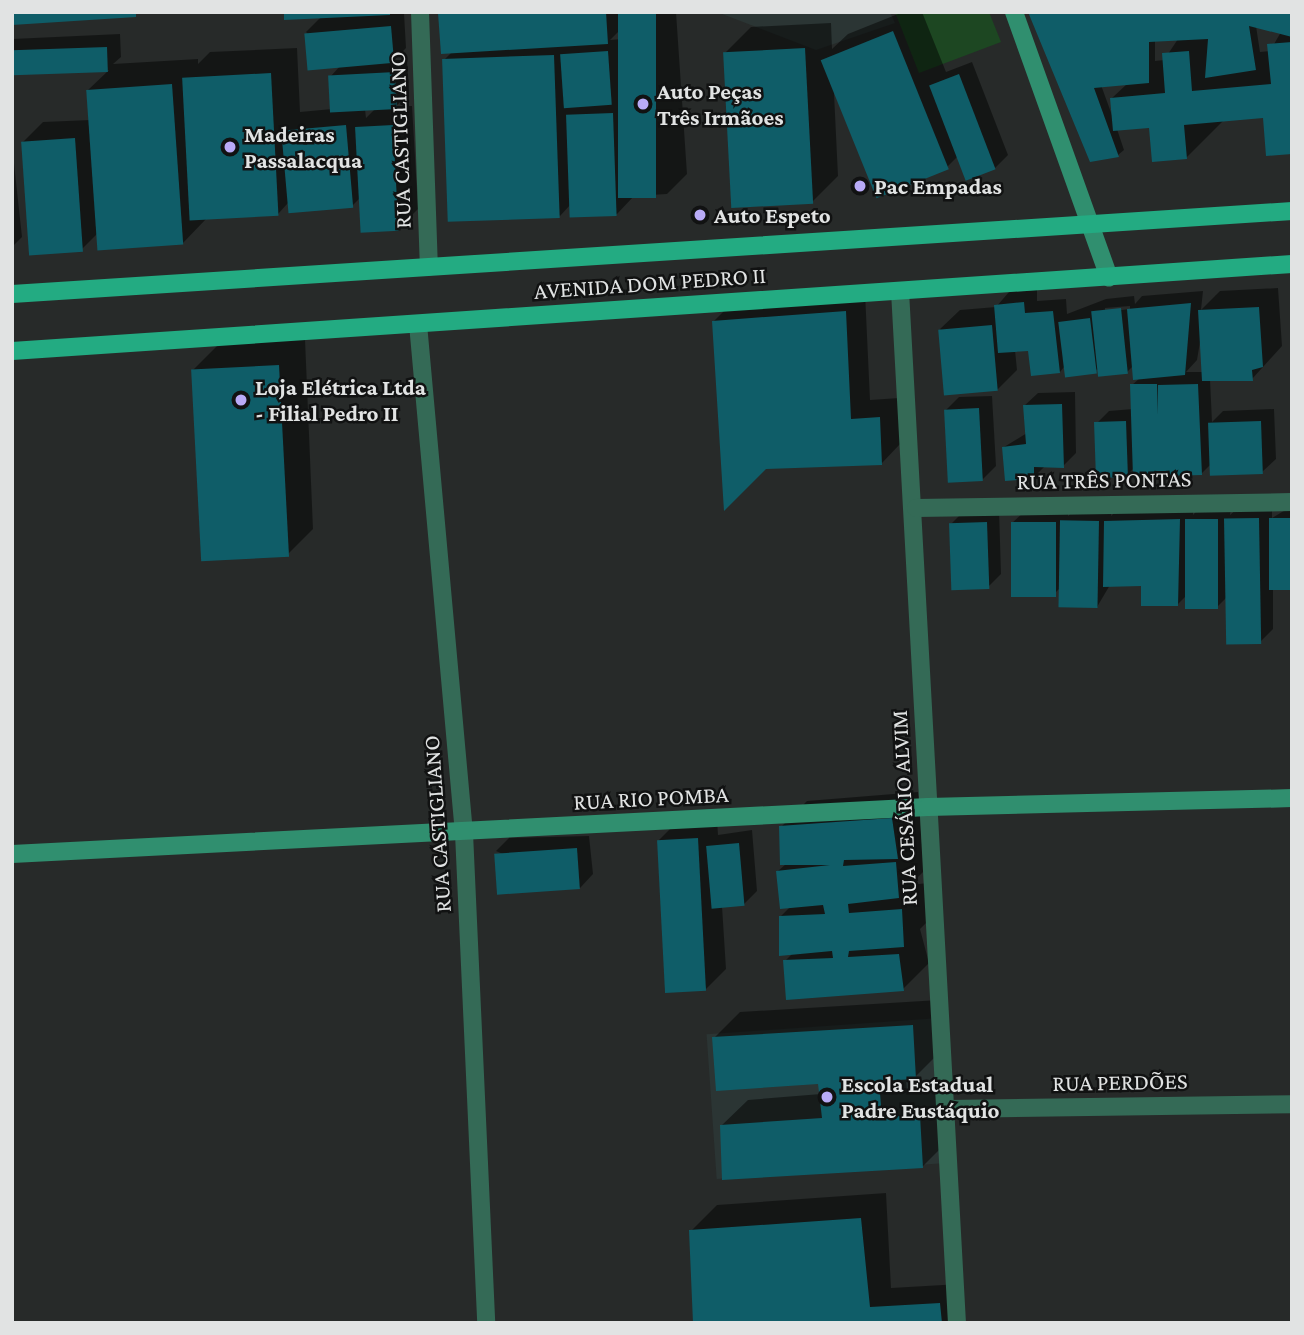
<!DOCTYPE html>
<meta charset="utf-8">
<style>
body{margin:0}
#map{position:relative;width:1304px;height:1335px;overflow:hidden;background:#272a29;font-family:"Crimson Pro",serif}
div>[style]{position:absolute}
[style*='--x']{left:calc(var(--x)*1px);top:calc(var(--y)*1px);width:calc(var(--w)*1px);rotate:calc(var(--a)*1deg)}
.built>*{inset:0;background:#2b3534;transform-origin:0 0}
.green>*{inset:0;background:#1d4722}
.shadow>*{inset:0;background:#0007}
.building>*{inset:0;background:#0f5d68;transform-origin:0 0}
.street>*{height:18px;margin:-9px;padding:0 9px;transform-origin:9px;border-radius:9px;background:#346a56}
.secondary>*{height:18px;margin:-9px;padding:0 9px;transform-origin:9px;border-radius:9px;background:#308f6f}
.primary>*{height:18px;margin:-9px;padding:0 9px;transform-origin:9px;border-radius:9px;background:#23ab82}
.dots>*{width:19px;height:19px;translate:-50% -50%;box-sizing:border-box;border:4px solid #111212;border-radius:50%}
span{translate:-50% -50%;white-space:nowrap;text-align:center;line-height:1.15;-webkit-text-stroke:5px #111212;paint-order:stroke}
.poi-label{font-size:23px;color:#e1e3e3;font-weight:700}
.left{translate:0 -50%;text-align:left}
.street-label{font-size:23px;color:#e1e3e3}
.frame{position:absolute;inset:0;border:14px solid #e1e3e3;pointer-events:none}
</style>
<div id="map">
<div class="built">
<i style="clip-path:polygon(717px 12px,890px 12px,895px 23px,816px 50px)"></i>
<i style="left:940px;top:1018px;width:145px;height:234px;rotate:86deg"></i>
</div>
<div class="green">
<i style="clip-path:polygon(895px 12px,989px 12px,1001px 42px,919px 73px)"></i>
</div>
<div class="shadow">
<i style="clip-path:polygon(evenodd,442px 12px,676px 12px,687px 174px,667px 194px,634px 196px,617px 214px,571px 204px,560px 216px,444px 60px,452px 52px,442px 12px,621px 29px,622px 39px,610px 40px,621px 29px)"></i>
<i style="clip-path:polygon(903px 12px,922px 12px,946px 72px,972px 62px,1008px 155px,995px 168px,958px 156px,947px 167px,834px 93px,838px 176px,812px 202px,725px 53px,751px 27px,831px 23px,832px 49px,848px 34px)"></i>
<i style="clip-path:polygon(evenodd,1030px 12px,1292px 12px,1292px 152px,1265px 116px,1224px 120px,1186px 158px,1150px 126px,1117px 129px,1124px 150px,1118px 155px,1030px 12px,1256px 26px,1281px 32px,1270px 51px,1260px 52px,1256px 26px,1030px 12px,1178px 39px,1164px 60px,1155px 61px,1155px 40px,1178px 39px,1030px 12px,1128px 83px,1112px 98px,1113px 118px,1101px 85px,1128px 83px)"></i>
<i style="clip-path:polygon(evenodd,404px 13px,406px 48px,394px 60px,407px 60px,409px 94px,396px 106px,412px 106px,418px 209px,398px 229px,360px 198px,352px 206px,288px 203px,278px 214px,207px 218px,182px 244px,97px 234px,81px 250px,23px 142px,43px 122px,90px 120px,88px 90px,109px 70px,12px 74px,12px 39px,120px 34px,121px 57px,113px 64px,198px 59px,198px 64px,210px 52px,297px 48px,300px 112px,332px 109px,330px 77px,341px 65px,306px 32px,322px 16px,404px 13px,376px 108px,366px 118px,365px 109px,376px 108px)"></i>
<i style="clip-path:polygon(12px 145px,22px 237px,12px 247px)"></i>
<i style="clip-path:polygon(evenodd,1278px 288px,1282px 346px,1252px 379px,1210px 379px,1212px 422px,1223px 411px,1274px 409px,1276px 459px,1262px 472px,1212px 463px,1201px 474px,1134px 468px,1127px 475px,1096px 424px,1109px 411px,1133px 409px,1132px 385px,1140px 378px,1134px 365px,1127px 372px,1064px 367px,1060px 372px,1030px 349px,1015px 350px,1017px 370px,997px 390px,940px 329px,960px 310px,996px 307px,1009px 292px,1037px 290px,1037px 301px,1066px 299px,1067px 314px,1106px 299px,1134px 296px,1135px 304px,1142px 296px,1203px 291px,1201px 310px,1220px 291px,1278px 288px,1130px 306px,1130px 309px,1105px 312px,1105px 308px,1130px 306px,1278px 288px,1201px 336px,1203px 372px,1186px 372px,1197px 360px,1201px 336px)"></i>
<i style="clip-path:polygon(865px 292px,870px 400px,899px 398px,901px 443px,882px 463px,714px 321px,734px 301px)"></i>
<i style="clip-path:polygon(305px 339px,313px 529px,287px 555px,193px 370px,219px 344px)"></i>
<i style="clip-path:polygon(1075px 392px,1076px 453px,1063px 466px,1045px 466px,1033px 478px,1004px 447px,1027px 433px,1024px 406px,1038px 393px)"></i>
<i style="clip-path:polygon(992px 396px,996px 466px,983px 479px,946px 410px,959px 397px)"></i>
<i style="clip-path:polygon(1272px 506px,1272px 518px,1292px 506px,1292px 587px,1273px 589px,1273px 629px,1260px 642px,1227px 597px,1217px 607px,1186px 596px,1178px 604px,1143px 585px,1110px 585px,1097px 607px,1061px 587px,1054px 594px,1012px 523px,1026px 510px,1068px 509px,1068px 516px,1075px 509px,1112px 508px,1111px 516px,1119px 508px,1193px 507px,1193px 515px,1200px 507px,1231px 507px,1230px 515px,1239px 507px)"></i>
<i style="clip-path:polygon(999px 510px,1001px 574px,988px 587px,951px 524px,964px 511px)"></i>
<i style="clip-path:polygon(918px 792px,924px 871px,910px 885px,928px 883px,929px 920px,920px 929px,929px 963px,903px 989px,785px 961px,793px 953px,780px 917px,791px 906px,778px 871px,786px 864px,781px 827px,807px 801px)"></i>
<i style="clip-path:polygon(717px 819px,718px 835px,752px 830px,757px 891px,744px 904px,722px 906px,726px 969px,706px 989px,659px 840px,679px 820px)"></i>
<i style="clip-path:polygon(589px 836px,593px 874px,580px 888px,496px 851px,509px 838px)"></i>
<i style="clip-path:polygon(939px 1000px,941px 1051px,915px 1077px,906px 1078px,907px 1091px,946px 1090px,949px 1140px,923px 1166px,721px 1126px,748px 1100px,821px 1094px,819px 1082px,714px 1038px,740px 1012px)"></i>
<i style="clip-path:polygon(886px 1193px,891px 1288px,960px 1284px,964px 1323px,695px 1323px,691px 1231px,717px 1205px)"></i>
</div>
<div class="building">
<i style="clip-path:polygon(12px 12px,136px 12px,136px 17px,12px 25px)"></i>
<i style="clip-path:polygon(284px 12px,390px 12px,390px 15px,284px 20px)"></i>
<i style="clip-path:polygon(606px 12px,608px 44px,441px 54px,438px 13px)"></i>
<i style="left:618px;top:12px;width:38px;height:186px"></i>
<i style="clip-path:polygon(1028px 12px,1292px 12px,1292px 37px,1249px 26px,1256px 70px,1205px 78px,1208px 39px,1149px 42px,1149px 83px,1094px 88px,1119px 157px,1090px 162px)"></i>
<i style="left:391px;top:26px;width:37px;height:87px;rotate:85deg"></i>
<i style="left:893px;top:31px;width:149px;height:78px;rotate:68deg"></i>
<i style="clip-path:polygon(1292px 42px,1292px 154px,1266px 156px,1263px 118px,1184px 125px,1187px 159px,1152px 162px,1149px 128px,1113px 131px,1110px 98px,1165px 93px,1162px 53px,1189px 51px,1192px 91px,1271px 84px,1267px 44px)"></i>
<i style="left:107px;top:47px;width:25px;height:95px;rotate:88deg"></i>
<i style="left:805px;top:48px;width:156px;height:82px;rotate:87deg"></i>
<i style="left:608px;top:51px;width:54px;height:48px;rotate:86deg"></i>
<i style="left:554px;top:55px;width:163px;height:112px;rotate:88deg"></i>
<i style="left:395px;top:72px;width:37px;height:67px;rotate:87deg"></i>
<i style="left:271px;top:73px;width:143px;height:89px;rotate:87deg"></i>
<i style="left:959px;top:74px;width:102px;height:32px;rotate:69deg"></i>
<i style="left:172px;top:84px;width:161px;height:86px;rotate:86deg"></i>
<i style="left:613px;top:113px;width:103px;height:47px;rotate:88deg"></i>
<i style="left:346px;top:125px;width:83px;height:65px;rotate:85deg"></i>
<i style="left:393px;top:125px;width:106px;height:38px;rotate:87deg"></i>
<i style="left:75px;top:138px;width:114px;height:54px;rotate:86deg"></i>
<i style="clip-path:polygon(1024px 302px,1025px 313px,1053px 311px,1060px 373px,1031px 376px,1028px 351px,998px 353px,994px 305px)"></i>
<i style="clip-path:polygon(1191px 303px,1185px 375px,1133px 380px,1127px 309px)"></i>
<i style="clip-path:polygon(1259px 307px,1263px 367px,1252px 370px,1253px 381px,1202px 381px,1198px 310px)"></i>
<i style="left:1121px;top:308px;width:66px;height:30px;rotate:84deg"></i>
<i style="clip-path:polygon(846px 311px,851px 419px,880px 417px,882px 465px,766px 469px,724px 511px,712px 321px)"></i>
<i style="left:1090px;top:318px;width:56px;height:32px;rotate:83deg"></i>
<i style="left:992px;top:325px;width:66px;height:54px;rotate:85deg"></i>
<i style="left:279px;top:365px;width:192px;height:88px;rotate:87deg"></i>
<i style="clip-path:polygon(1130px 384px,1157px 384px,1158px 415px,1158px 385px,1198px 384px,1202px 475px,1133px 477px)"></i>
<i style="clip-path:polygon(1062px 404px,1064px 468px,1034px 467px,1034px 479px,1005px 481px,1002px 447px,1026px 444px,1023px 405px)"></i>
<i style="left:979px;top:408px;width:73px;height:35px;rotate:87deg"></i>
<i style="left:1126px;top:421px;width:56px;height:32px;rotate:88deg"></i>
<i style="left:1261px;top:421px;width:53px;height:53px;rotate:88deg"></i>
<i style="left:1259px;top:518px;width:126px;height:35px;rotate:89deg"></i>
<i style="left:1269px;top:518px;width:23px;height:72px"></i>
<i style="clip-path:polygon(1180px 519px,1178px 606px,1141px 606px,1141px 586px,1103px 587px,1104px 521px)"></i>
<i style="left:1218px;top:519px;width:90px;height:33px;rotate:90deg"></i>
<i style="left:1099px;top:521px;width:87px;height:39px;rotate:91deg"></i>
<i style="left:987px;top:522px;width:67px;height:38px;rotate:88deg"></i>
<i style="left:1011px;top:522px;width:45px;height:75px"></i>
<i style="clip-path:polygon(892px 818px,898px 859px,844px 860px,843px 866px,896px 862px,899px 898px,848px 904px,849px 913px,902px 909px,904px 947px,849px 951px,848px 957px,899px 954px,904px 991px,786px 1000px,783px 960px,833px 958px,832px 951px,779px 956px,779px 916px,825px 914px,823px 905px,780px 909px,776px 871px,830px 865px,780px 865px,779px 826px)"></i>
<i style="left:698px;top:838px;width:153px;height:41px;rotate:87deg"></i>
<i style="left:739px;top:843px;width:63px;height:33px;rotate:85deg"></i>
<i style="left:577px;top:848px;width:41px;height:83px;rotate:86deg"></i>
<i style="clip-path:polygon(913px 1025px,916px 1079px,879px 1081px,882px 1117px,920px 1115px,923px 1168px,722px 1180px,720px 1125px,822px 1118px,818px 1084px,716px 1091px,712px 1037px)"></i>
<i style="clip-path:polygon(861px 1218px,870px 1307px,940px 1303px,942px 1323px,693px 1323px,689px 1230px)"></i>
</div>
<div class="street">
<i style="--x:420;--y:12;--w:255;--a:88"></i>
<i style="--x:900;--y:291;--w:1034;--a:86.84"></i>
<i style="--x:418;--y:324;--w:511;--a:84.84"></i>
<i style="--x:464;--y:833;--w:490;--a:87.4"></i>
<i style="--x:916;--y:508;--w:376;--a:-0.9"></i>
<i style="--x:948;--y:1109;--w:344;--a:-0.8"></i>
</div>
<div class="secondary">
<i style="--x:1014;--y:12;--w:282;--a:70.3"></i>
<i style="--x:12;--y:854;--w:917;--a:-2.94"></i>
<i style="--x:928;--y:807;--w:364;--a:-1.4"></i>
</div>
<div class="primary">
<i style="--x:12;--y:294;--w:1283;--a:-3.71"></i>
<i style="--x:12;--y:351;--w:1283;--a:-3.89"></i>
</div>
<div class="dots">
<i style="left:643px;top:104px;background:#b9abf7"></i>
<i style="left:230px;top:147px;background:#b9abf7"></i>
<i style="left:860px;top:186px;background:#b9abf7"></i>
<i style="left:700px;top:215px;background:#b9abf7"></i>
<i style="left:241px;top:400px;background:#b9abf7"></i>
<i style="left:827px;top:1097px;background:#b9abf7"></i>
</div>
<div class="poi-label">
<span class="left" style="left:657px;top:104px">Auto Peças<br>Três Irmãoes</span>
<span class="left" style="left:244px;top:147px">Madeiras<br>Passalacqua</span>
<span class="left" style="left:874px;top:186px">Pac Empadas</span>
<span class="left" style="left:714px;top:215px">Auto Espeto</span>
<span class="left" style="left:255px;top:400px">Loja Elétrica Ltda<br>- Filial Pedro II</span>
<span class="left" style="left:841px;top:1097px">Escola Estadual<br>Padre Eustáquio</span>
</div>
<div class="street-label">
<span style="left:400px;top:140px;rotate:-92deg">RUA CASTIGLIANO</span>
<span style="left:650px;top:283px;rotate:-4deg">AVENIDA DOM PEDRO II</span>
<span style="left:1104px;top:480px;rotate:-1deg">RUA TRÊS PONTAS</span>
<span style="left:651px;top:798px;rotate:-3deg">RUA RIO POMBA</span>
<span style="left:904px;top:808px;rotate:-93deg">RUA CESÁRIO ALVIM</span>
<span style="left:437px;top:824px;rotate:-94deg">RUA CASTIGLIANO</span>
<span style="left:1120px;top:1082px;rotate:-1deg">RUA PERDÕES</span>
</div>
<div class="frame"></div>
</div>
